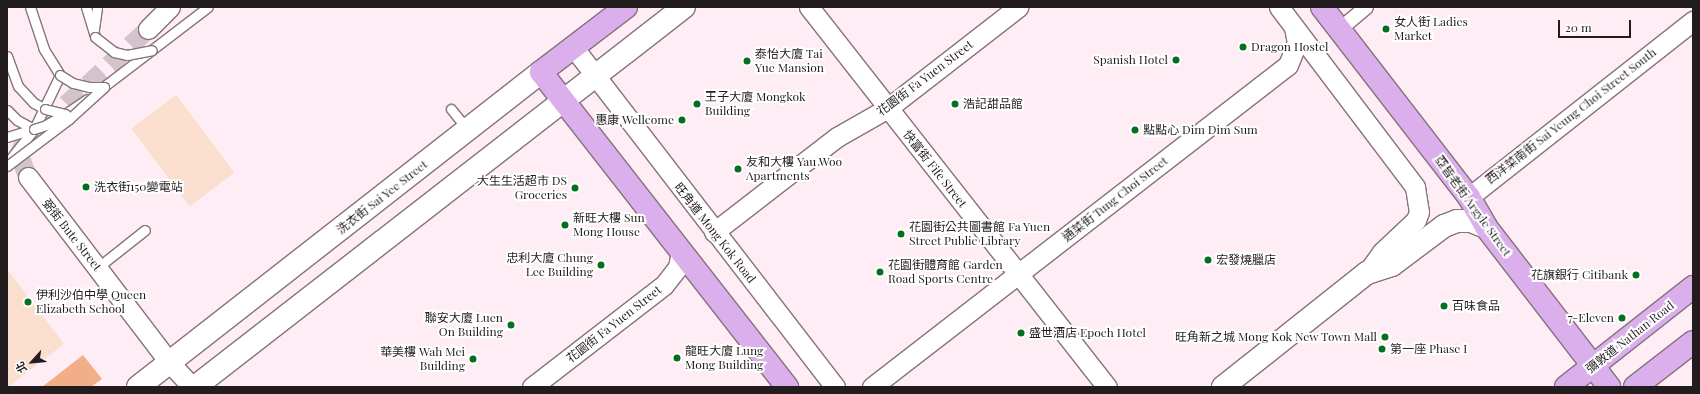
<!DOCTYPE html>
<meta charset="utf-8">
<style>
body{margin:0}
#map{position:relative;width:1700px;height:394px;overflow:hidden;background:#ffedf5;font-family:"Playfair Display","Noto Sans TC",serif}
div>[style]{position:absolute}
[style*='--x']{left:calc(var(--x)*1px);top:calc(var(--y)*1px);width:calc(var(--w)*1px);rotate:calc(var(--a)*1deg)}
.green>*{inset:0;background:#fadece;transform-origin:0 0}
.forest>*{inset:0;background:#f2ae86}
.minor-tunnel>*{height:19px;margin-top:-9.5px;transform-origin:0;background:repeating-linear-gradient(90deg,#d3c3ca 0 19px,transparent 0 29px)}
.roads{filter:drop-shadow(1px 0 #86737c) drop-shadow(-1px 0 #86737c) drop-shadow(0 1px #86737c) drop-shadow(0 -1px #86737c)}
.service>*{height:9px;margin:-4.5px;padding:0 4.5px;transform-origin:4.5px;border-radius:4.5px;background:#fff}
.pedestrian>*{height:14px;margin:-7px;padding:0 7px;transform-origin:7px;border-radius:7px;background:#fff}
.minor>*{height:19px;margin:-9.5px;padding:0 9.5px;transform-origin:9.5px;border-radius:9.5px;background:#fff}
.tertiary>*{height:22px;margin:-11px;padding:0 11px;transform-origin:11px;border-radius:11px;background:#fff}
.secondary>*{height:22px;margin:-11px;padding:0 11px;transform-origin:11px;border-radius:11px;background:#fff}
.primary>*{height:22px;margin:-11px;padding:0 11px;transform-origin:11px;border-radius:11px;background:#dbaeec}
.bridges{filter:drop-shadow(1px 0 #86737c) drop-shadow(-1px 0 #86737c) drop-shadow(0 1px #86737c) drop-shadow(0 -1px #86737c)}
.service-bridge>*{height:9px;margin:-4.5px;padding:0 4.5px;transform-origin:4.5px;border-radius:4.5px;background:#fff}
.dots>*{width:11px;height:11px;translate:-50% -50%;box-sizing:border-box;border:2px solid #fff;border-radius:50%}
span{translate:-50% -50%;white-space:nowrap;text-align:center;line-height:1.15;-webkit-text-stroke:4px #fff;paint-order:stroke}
.poi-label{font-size:12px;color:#231c1f}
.left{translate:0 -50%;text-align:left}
.right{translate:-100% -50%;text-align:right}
.street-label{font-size:12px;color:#231c1f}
.frame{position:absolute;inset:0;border:8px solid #231c1f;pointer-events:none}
.north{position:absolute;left:12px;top:342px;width:40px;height:40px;-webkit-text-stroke:3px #fff;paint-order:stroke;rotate:243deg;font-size:11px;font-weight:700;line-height:16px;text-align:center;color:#231c1f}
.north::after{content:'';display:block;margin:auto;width:14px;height:18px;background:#231c1f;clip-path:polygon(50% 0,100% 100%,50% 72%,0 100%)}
.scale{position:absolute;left:1558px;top:20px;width:73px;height:18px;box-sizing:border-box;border:2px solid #231c1f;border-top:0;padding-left:5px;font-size:12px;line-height:14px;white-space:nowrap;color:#231c1f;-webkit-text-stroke:3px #fff;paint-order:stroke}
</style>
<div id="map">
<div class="green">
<i style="left:176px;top:95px;width:97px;height:56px;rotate:53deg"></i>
<i style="clip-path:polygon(7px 269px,64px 344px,8px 387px,7px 387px)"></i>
</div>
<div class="forest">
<i style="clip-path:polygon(83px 355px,102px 379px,91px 387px,42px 387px)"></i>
</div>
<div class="minor-tunnel">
<i style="--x:28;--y:177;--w:25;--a:-111"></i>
<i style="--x:19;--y:154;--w:12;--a:-66"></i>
<i style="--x:24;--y:143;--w:168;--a:-42.6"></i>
</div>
<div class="roads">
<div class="service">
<i style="--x:86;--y:7;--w:31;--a:73"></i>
<i style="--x:94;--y:29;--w:22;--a:-82"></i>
<i style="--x:7;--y:56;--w:32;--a:70"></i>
<i style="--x:18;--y:86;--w:23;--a:47"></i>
<i style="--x:34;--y:103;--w:13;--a:29"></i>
<i style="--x:98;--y:91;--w:138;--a:-37.4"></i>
<i style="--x:451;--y:109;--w:27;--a:51"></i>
<i style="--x:7;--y:110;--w:14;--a:45"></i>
<i style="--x:17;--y:120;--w:19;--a:28"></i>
<i style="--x:65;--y:114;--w:27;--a:-34"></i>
<i style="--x:7;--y:137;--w:28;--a:-17"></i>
<i style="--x:7;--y:163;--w:43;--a:-51.5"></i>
<i style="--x:34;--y:129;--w:60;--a:-64.3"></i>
<i style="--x:60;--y:75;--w:31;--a:-122"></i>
<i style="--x:44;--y:49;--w:44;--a:-108.4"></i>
<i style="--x:97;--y:268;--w:61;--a:-38.4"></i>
</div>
<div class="pedestrian">
<i style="--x:1339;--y:30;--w:35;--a:-40"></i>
</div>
<div class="minor">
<i style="--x:809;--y:7;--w:483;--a:51.9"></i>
<i style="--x:1279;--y:7;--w:226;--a:52.9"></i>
<i style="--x:1415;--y:187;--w:25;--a:81"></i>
<i style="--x:1419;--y:212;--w:9;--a:111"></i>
<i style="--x:1416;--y:220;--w:47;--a:136.7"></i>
<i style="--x:1382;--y:252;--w:26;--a:126"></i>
<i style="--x:148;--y:29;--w:31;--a:-45"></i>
<i style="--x:574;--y:48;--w:428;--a:52.4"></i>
<i style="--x:28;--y:177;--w:233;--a:52.7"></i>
<i style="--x:169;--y:362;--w:34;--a:47"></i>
<i style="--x:1469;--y:197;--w:285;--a:-38.2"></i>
<i style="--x:714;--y:232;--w:155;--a:-37.7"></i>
<i style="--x:837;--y:137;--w:59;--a:-29.6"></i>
<i style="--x:888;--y:108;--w:165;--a:-37.8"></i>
<i style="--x:532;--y:387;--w:167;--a:-37.7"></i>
<i style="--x:664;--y:285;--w:23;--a:-52"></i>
<i style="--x:678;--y:267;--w:16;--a:-79"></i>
<i style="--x:872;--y:387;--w:526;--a:-37.74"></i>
<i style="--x:1288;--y:65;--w:24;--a:-68"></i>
<i style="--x:1297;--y:43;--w:16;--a:-101"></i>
</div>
<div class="tertiary">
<i style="--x:1223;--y:387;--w:184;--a:-38.4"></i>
<i style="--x:1367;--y:273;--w:26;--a:-18"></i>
<i style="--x:1392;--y:265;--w:65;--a:-36.9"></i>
<i style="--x:1444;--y:226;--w:14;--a:-21"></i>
<i style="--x:1457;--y:221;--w:14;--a:0"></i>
<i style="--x:1471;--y:221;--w:16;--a:22"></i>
</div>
<div class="secondary">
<i style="--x:138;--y:387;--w:512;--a:-38.01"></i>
<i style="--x:195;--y:387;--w:619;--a:-37.85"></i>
</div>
<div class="primary">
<i style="--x:626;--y:7;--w:107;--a:142.6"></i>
<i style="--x:541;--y:72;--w:400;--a:52"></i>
<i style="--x:1322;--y:7;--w:240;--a:52.3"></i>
<i style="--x:1469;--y:197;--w:34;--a:60"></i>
<i style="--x:1486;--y:227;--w:202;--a:52.4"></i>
<i style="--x:1566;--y:387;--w:162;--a:-38.2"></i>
<i style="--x:1635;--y:387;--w:73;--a:-37.8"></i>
</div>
</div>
<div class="bridges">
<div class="service-bridge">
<i style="--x:95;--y:37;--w:24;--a:38"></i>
<i style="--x:114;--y:52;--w:13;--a:13"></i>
<i style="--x:127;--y:55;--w:25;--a:-11"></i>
<i style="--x:60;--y:75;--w:15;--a:32"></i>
<i style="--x:73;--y:83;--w:16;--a:14"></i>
<i style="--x:89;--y:87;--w:15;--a:0"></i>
<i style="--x:45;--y:109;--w:21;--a:14"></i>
<i style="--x:34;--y:129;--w:13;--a:-18"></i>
<i style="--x:46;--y:125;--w:22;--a:-30"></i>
<i style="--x:7;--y:166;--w:78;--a:-37.2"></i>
<i style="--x:69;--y:119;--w:47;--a:-42.4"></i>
</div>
</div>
<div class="dots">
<i style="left:1386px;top:29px;background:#046f1f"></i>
<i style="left:1243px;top:47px;background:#046f1f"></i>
<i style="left:1176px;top:60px;background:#046f1f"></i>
<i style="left:747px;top:61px;background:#046f1f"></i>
<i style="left:697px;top:104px;background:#046f1f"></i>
<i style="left:955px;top:104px;background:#046f1f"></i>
<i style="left:682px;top:120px;background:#046f1f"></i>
<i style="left:1135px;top:130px;background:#046f1f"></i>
<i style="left:738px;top:169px;background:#046f1f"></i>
<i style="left:86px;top:187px;background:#046f1f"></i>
<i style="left:575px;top:188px;background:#046f1f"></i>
<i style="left:565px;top:225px;background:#046f1f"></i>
<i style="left:901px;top:234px;background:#046f1f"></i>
<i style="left:1208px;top:260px;background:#046f1f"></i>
<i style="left:601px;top:265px;background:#046f1f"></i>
<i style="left:880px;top:272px;background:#046f1f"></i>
<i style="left:1636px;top:275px;background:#046f1f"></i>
<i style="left:28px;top:302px;background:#046f1f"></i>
<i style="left:1444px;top:306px;background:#046f1f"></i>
<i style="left:1622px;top:318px;background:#046f1f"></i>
<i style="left:511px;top:325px;background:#046f1f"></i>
<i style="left:1021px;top:333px;background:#046f1f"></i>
<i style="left:1385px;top:337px;background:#046f1f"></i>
<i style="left:1382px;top:349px;background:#046f1f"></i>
<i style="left:677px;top:358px;background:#046f1f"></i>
<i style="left:473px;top:359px;background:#046f1f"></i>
</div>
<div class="poi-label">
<span class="left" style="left:1394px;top:29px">女人街 Ladies<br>Market</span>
<span class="left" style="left:1251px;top:47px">Dragon Hostel</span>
<span class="left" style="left:755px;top:61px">泰怡大廈 Tai<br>Yue Mansion</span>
<span class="right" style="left:1168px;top:60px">Spanish Hotel</span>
<span class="left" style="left:705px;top:104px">王子大廈 Mongkok<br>Building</span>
<span class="left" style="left:963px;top:104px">浩記甜品館</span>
<span class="right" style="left:674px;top:120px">惠康 Wellcome</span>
<span class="left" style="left:1143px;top:130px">點點心 Dim Dim Sum</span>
<span class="left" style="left:746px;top:169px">友和大樓 Yau Woo<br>Apartments</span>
<span class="right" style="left:567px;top:188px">大生生活超市 DS<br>Groceries</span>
<span class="left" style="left:94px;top:187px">洗衣街150變電站</span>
<span class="left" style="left:573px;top:225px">新旺大樓 Sun<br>Mong House</span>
<span class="left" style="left:909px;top:234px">花園街公共圖書館 Fa Yuen<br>Street Public Library</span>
<span class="right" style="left:593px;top:265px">忠利大廈 Chung<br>Lee Building</span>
<span class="left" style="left:1216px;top:260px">宏發燒臘店</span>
<span class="left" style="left:888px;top:272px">花園街體育館 Garden<br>Road Sports Centre</span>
<span class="right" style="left:1628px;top:275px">花旗銀行 Citibank</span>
<span class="left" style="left:36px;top:302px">伊利沙伯中學 Queen<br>Elizabeth School</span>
<span class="left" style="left:1452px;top:306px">百味食品</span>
<span class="right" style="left:503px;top:325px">聯安大廈 Luen<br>On Building</span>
<span class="right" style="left:1614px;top:318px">7-Eleven</span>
<span class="left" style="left:1029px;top:333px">盛世酒店 Epoch Hotel</span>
<span class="right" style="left:1377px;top:337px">旺角新之城 Mong Kok New Town Mall</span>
<span class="left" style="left:1390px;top:349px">第一座 Phase I</span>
<span class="left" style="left:685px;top:358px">龍旺大廈 Lung<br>Mong Building</span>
<span class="right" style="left:465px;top:359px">華美樓 Wah Mei<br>Building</span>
</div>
<div class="street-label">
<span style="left:925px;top:78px;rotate:-37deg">花園街 Fa Yuen Street</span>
<span style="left:1571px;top:116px;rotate:-38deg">西洋菜南街 Sai Yeung Choi Street South</span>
<span style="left:935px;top:169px;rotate:52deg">快富街 Fife Street</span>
<span style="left:382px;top:197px;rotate:-38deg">洗衣街 Sai Yee Street</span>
<span style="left:1115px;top:199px;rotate:-38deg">通菜街 Tung Choi Street</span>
<span style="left:1473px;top:206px;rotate:54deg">亞皆老街 Argyle Street</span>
<span style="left:715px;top:233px;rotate:52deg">旺角道 Mong Kok Road</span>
<span style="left:72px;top:235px;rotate:52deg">弼街 Bute Street</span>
<span style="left:614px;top:324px;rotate:-38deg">花園街 Fa Yuen Street</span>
<span style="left:1630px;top:337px;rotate:-38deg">彌敦道 Nathan Road</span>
</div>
<div class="frame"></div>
<div class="north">北</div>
<div class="scale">20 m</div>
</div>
